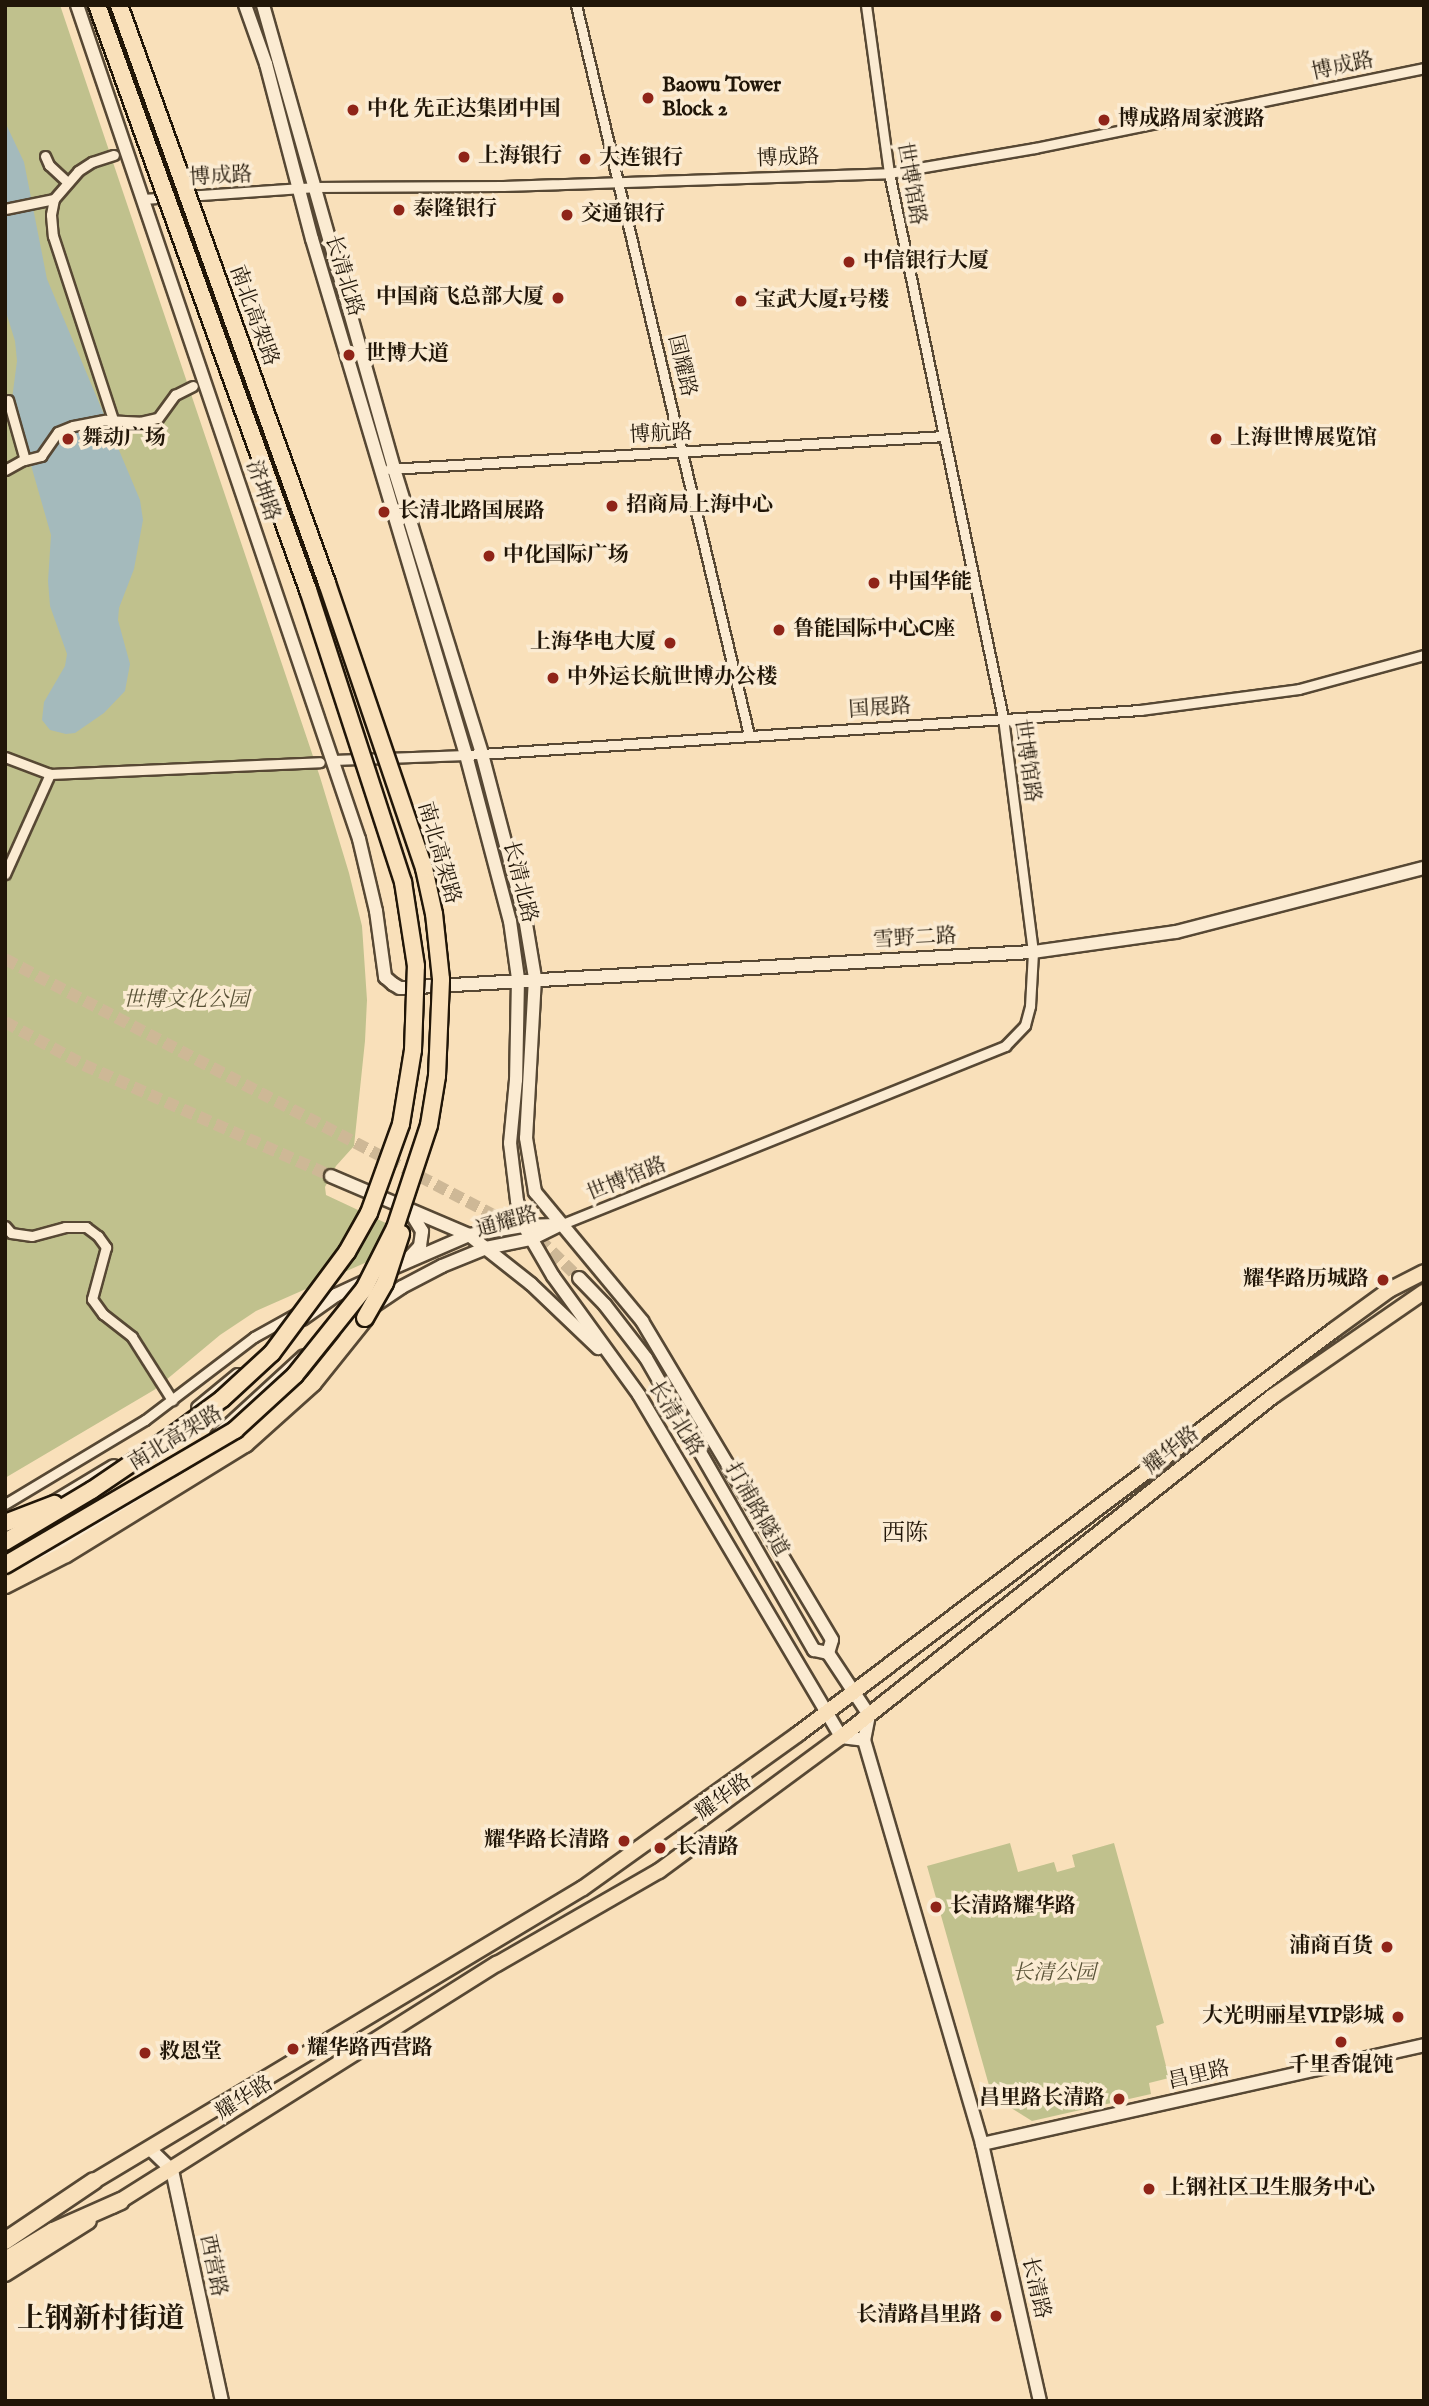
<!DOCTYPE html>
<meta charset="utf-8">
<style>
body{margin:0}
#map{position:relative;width:1429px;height:2406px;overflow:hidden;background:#f9e0ba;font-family:"IM FELL English","Noto Serif SC",serif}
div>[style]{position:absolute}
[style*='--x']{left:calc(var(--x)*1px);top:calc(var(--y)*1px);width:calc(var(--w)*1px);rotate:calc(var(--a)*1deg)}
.green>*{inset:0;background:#c0c18d}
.water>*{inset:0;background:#a4babc}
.secondary-tunnel>*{height:12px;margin-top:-6px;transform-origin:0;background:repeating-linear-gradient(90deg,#ceb896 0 12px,transparent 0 18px)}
.roads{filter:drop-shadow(2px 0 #574834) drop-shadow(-2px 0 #574834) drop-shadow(0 2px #574834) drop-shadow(0 -2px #574834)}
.street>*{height:9px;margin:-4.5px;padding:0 4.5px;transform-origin:4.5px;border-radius:4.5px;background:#fbebd2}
.secondary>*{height:12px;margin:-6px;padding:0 6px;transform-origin:6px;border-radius:6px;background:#fbebd2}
.primary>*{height:14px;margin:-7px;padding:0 7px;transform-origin:7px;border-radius:7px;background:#f9e0ba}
.highway>*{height:16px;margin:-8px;padding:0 8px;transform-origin:8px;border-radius:8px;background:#f9e0ba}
.bridges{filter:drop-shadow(2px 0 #211608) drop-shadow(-2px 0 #211608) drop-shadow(0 2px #211608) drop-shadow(0 -2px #211608)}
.highway-bridge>*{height:16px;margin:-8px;padding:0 8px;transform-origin:8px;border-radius:8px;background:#f9e0ba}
.dots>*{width:19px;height:19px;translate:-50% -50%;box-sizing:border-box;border:4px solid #fbebd2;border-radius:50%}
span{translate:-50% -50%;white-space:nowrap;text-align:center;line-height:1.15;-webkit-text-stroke:7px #fbebd2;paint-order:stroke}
.street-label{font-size:21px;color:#211608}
.poi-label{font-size:21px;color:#211608;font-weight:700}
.left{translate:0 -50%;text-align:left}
.right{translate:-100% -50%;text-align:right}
.park-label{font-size:21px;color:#595237;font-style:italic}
.neighbourhood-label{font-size:23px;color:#211608}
.district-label{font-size:28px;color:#211608;font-weight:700}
.frame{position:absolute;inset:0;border:7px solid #211608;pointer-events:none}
</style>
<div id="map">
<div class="green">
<i style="clip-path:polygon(5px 5px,60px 5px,320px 777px,349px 873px,362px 926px,367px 1000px,365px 1041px,354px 1146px,336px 1166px,325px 1187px,326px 1195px,405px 1232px,408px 1239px,401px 1247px,256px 1311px,220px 1335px,154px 1390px,5px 1478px)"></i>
<i style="clip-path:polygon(1010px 1843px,1018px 1872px,1054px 1862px,1057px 1872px,1075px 1867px,1072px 1855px,1114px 1843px,1164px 2023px,1156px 2026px,1169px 2078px,1149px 2083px,1151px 2094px,1032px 2121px,992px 2096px,927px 1866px)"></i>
</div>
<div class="water">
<i style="clip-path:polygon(5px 122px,24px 162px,47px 279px,140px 500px,143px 520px,134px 569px,119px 608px,118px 620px,130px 664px,125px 691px,104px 713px,75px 733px,66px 734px,50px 730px,42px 720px,44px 702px,65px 666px,67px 654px,50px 606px,48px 581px,51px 535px,12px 399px,17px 361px,15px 341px,5px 309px)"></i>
</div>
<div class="secondary-tunnel">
<i style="--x:5;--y:959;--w:603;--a:27.67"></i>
<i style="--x:539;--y:1239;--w:56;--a:44.3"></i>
<i style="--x:5;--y:1022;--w:90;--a:28.6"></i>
<i style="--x:84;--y:1065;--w:271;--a:24.2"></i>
</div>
<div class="roads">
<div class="street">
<i style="--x:576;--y:5;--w:750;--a:76.67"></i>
<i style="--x:45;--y:156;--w:10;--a:66"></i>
<i style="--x:49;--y:165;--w:25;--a:43"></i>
<i style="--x:54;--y:199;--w:16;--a:101"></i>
<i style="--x:51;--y:215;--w:21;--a:85"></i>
<i style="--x:53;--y:236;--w:194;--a:71.9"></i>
<i style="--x:143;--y:199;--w:170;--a:-4"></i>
<i style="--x:313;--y:187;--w:190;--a:-0.3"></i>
<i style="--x:503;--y:186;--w:386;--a:-1.9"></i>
<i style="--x:889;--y:173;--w:148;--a:-9.7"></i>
<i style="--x:1035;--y:148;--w:397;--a:-11.6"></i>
<i style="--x:5;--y:209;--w:50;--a:-11.5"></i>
<i style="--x:54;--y:199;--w:37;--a:-49"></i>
<i style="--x:78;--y:171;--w:17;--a:-33"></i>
<i style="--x:92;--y:162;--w:23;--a:-18"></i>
<i style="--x:8;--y:400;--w:62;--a:74.2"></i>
<i style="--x:389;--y:469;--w:556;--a:-3.4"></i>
<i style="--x:5;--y:470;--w:18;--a:-29"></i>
<i style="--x:21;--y:461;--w:21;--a:-14"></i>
<i style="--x:41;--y:456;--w:29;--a:-55"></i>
<i style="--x:58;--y:432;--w:16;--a:-22"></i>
<i style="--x:73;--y:426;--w:33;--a:-11"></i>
<i style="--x:105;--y:420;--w:35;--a:3"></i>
<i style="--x:140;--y:422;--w:18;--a:-13"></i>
<i style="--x:158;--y:418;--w:29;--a:-54"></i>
<i style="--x:175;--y:395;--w:20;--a:-27"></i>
<i style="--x:5;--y:757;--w:48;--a:20.7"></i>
<i style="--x:50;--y:774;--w:270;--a:-2.5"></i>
<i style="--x:333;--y:760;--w:133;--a:-2.2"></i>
<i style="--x:466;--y:755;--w:676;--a:-3.82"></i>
<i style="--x:1140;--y:710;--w:160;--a:-7.5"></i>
<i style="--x:1299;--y:689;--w:130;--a:-15.2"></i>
<i style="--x:5;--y:874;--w:110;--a:-65.8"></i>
<i style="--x:560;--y:1225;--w:480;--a:-21.9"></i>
<i style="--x:1005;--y:1046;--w:29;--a:-46"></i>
<i style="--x:1025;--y:1025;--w:20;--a:-75"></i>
<i style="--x:1030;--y:1006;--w:54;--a:-86.8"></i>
<i style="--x:1033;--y:952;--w:236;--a:-97.3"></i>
<i style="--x:1003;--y:718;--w:557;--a:-101.81"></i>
<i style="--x:889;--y:173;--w:170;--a:-97.8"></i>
<i style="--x:5;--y:1226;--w:9;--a:49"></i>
<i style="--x:11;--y:1233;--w:21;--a:8"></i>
<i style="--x:32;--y:1236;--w:34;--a:-15"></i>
<i style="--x:65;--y:1227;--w:21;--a:0"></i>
<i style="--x:86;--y:1227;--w:15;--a:37"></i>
<i style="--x:98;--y:1236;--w:14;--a:54"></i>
<i style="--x:106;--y:1247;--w:54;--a:105.1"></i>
<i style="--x:92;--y:1299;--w:19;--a:54"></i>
<i style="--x:103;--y:1314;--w:37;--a:38"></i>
<i style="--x:132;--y:1337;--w:75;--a:57.6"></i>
<i style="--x:5;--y:1504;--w:163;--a:-31"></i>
<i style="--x:145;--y:1420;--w:137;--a:-37.3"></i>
<i style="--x:254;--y:1337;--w:51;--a:-29.1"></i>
</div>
<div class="secondary">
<i style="--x:77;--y:5;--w:880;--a:71.32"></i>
<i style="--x:359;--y:839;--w:74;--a:76.7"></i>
<i style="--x:376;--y:911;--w:67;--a:82.2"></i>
<i style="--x:385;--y:977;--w:11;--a:41"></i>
<i style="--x:393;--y:984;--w:8;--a:30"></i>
<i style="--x:400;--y:988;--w:634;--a:-3.26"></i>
<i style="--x:1033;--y:952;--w:144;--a:-8"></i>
<i style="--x:1176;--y:932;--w:256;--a:-14.5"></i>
<i style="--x:245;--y:5;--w:63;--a:70.4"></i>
<i style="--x:266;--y:64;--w:181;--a:75.3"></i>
<i style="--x:312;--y:239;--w:538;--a:73.38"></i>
<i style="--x:466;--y:755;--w:172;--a:75.2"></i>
<i style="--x:510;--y:921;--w:59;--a:82.1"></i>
<i style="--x:518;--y:979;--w:101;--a:91.1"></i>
<i style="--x:516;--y:1080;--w:63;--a:95.4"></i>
<i style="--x:510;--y:1143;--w:58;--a:83.1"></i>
<i style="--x:517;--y:1201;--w:26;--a:74"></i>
<i style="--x:524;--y:1226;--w:58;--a:59.9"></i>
<i style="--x:553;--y:1276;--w:147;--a:54.1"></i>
<i style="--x:639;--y:1395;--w:397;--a:59.4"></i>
<i style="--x:841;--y:1737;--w:23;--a:7"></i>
<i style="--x:263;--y:5;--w:482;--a:74.2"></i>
<i style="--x:394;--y:469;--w:298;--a:72.8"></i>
<i style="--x:482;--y:754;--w:170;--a:75.3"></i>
<i style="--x:525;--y:918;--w:61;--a:80.5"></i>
<i style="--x:535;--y:978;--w:160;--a:93.2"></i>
<i style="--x:526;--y:1138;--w:55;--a:80.5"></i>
<i style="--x:535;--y:1192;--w:168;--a:50.3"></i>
<i style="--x:642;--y:1321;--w:371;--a:59.2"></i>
<i style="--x:832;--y:1640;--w:14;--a:107"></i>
<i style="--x:828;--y:1653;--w:74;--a:56.5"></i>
<i style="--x:869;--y:1715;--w:25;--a:101"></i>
<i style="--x:864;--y:1740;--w:421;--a:73.7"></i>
<i style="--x:982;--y:2144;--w:263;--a:77.3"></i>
<i style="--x:331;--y:1176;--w:150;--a:23.1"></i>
<i style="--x:469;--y:1235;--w:79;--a:38.3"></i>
<i style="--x:531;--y:1284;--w:93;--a:43.7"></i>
<i style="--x:408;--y:1259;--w:18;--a:-47"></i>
<i style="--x:420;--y:1246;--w:15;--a:-82"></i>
<i style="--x:422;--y:1231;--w:23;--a:-121"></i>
<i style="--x:386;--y:1271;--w:90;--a:-23.4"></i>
<i style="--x:469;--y:1235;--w:56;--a:-9.3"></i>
<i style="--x:524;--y:1226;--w:32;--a:-2"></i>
<i style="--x:579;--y:1278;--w:37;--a:46"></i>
<i style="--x:605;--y:1305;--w:67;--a:52.3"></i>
<i style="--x:646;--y:1358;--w:337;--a:60.1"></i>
<i style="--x:814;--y:1650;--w:14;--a:12"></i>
<i style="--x:302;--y:1319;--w:42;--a:-35.2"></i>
<i style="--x:336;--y:1295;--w:38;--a:-25"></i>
<i style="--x:332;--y:1334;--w:84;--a:-33.9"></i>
<i style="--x:402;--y:1287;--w:45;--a:-27.7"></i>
<i style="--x:442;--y:1266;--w:48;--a:-22.2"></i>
<i style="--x:486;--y:1248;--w:46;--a:-11.3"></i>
<i style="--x:531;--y:1239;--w:32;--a:-26"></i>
<i style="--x:198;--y:1408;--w:52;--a:-39.5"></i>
<i style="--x:217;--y:1436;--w:118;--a:-42.6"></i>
<i style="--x:46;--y:1507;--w:79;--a:-31.1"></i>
<i style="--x:5;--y:1577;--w:116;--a:-30.1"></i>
<i style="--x:105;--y:1519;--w:80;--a:-34.3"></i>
<i style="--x:982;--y:2144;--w:453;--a:-12.6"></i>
<i style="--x:149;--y:2148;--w:32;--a:44"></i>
<i style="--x:172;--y:2170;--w:236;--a:77.8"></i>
</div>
<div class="primary">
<i style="--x:86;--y:2186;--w:579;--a:-30.95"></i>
<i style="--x:583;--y:1888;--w:264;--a:-35.6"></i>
<i style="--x:798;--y:1734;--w:671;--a:-37.01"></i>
<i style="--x:1334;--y:1330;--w:68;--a:-36"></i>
<i style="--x:1389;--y:1290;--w:39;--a:-27"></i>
<i style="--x:112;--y:2206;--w:455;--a:-32.2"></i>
<i style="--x:497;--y:1964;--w:187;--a:-29.9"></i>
<i style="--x:659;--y:1871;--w:226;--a:-36.4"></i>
<i style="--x:841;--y:1737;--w:550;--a:-38.29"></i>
<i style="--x:1273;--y:1396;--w:183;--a:-34.6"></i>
<i style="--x:5;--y:2274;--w:99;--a:-32.2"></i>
</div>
<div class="highway">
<i style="--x:5;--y:1585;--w:68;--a:-26.9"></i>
<i style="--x:66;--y:1554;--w:210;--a:-31.6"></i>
<i style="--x:245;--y:1444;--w:91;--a:-41.9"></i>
<i style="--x:313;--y:1383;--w:83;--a:-51.3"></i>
<i style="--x:5;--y:2241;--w:107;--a:-34"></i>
<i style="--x:5;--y:2260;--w:56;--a:-31.1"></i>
<i style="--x:53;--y:2231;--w:74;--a:-23.8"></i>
</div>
</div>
<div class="bridges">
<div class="highway-bridge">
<i style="--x:365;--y:1318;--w:40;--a:-60.3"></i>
<i style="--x:385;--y:1283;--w:52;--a:-71.9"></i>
<i style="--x:5;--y:1523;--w:53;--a:-21.2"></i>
<i style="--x:5;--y:1542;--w:101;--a:-30.9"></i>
<i style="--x:92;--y:1490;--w:102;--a:-34.2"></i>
<i style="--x:176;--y:1433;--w:57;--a:-36.5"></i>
<i style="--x:222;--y:1399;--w:68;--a:-42.6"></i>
<i style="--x:272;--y:1353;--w:126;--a:-53.4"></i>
<i style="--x:347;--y:1252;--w:45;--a:-60.6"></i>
<i style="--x:369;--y:1213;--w:95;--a:-70.2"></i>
<i style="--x:401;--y:1124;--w:75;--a:-80.8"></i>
<i style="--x:413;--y:1050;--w:84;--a:-88"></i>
<i style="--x:416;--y:966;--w:85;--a:-98.8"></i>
<i style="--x:403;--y:882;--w:307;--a:-108"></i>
<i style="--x:308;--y:590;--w:622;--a:-109.83"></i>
<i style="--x:5;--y:1565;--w:267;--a:-30.4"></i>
<i style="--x:235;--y:1430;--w:81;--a:-42.5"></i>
<i style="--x:295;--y:1375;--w:110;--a:-51.3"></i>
<i style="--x:364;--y:1289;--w:68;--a:-63.1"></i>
<i style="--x:395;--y:1228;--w:108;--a:-71.7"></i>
<i style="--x:429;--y:1125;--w:50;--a:-80.7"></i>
<i style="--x:437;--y:1076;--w:97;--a:-87.6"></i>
<i style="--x:441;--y:979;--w:65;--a:-96.1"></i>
<i style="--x:434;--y:914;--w:47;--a:-102.3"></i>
<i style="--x:424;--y:868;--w:301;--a:-108.8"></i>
<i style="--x:327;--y:583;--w:614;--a:-109.79"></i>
</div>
</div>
<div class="dots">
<i style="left:648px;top:98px;background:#8f2418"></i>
<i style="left:353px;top:110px;background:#8f2418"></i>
<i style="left:1104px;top:120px;background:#8f2418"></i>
<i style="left:464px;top:157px;background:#8f2418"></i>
<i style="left:585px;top:159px;background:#8f2418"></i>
<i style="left:399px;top:210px;background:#8f2418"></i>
<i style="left:567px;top:215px;background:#8f2418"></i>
<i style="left:849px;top:262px;background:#8f2418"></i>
<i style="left:558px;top:298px;background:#8f2418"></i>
<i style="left:741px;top:301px;background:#8f2418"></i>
<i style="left:349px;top:355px;background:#8f2418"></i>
<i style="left:68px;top:439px;background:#8f2418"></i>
<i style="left:1216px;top:439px;background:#8f2418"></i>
<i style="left:612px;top:506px;background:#8f2418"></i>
<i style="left:384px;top:512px;background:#8f2418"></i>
<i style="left:489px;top:556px;background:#8f2418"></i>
<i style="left:874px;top:583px;background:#8f2418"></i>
<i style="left:779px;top:630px;background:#8f2418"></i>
<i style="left:670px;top:643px;background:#8f2418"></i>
<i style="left:553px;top:678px;background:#8f2418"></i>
<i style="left:1383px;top:1280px;background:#8f2418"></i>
<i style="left:624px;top:1841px;background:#8f2418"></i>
<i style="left:660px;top:1848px;background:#8f2418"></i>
<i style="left:936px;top:1907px;background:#8f2418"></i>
<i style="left:1387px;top:1947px;background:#8f2418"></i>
<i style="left:1398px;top:2017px;background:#8f2418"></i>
<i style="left:1341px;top:2042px;background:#8f2418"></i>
<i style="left:293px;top:2049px;background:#8f2418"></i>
<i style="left:145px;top:2053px;background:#8f2418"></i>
<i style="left:1119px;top:2099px;background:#8f2418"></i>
<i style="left:1149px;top:2189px;background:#8f2418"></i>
<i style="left:996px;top:2316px;background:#8f2418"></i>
</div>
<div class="street-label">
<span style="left:1343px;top:67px;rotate:-12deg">博成路</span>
<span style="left:788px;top:159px;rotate:-2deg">博成路</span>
<span style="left:221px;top:177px;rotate:-3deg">博成路</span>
<span style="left:910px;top:184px;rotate:80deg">世博馆路</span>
<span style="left:343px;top:276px;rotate:73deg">长清北路</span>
<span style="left:253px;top:316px;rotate:70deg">南北高架路</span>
<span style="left:681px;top:366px;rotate:77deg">国耀路</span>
<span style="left:661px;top:435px;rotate:-3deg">博航路</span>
<span style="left:262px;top:491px;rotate:71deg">济坤路</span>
<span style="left:880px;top:709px;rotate:-4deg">国展路</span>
<span style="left:1026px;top:761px;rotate:82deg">世博馆路</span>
<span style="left:438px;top:853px;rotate:74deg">南北高架路</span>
<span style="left:519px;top:882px;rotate:76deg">长清北路</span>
<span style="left:915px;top:939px;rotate:-3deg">雪野二路</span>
<span style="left:627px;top:1180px;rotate:-22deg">世博馆路</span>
<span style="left:507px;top:1223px;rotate:-16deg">通耀路</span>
<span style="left:675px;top:1419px;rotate:58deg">长清北路</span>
<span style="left:176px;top:1439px;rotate:-31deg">南北高架路</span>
<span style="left:1172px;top:1451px;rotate:-38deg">耀华路</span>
<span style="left:756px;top:1510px;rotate:60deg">打浦路隧道</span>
<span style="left:724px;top:1798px;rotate:-36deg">耀华路</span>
<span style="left:1199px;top:2076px;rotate:-13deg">昌里路</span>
<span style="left:245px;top:2099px;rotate:-32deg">耀华路</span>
<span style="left:212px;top:2266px;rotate:78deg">西营路</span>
<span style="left:1035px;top:2288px;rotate:77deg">长清路</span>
</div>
<div class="poi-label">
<span class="left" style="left:662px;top:98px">Baowu Tower<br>Block 2</span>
<span class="left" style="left:367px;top:110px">中化 先正达集团中国</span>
<span class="left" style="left:1118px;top:120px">博成路周家渡路</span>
<span class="left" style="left:478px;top:157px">上海银行</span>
<span class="left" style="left:599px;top:159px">大连银行</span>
<span class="left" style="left:413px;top:210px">泰隆银行</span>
<span class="left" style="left:581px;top:215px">交通银行</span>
<span class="left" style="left:863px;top:262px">中信银行大厦</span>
<span class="right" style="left:544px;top:298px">中国商飞总部大厦</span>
<span class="left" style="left:755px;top:301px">宝武大厦1号楼</span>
<span class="left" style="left:365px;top:355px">世博大道</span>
<span class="left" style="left:82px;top:439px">舞动广场</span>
<span class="left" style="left:1230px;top:439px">上海世博展览馆</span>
<span class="left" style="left:626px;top:506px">招商局上海中心</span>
<span class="left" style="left:398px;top:512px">长清北路国展路</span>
<span class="left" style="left:503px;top:556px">中化国际广场</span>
<span class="left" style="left:888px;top:583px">中国华能</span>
<span class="left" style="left:793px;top:630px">鲁能国际中心C座</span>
<span class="right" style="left:656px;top:643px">上海华电大厦</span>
<span class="left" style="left:567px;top:678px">中外运长航世博办公楼</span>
<span class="right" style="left:1369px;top:1280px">耀华路历城路</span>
<span class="right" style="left:610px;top:1841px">耀华路长清路</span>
<span class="left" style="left:676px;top:1848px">长清路</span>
<span class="left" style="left:950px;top:1907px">长清路耀华路</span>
<span class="right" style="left:1373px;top:1947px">浦商百货</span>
<span class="right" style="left:1384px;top:2017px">大光明丽星VIP影城</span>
<span class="left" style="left:307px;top:2049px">耀华路西营路</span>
<span class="left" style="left:159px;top:2053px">救恩堂</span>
<span style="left:1341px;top:2066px">千里香馄饨</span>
<span class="right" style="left:1105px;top:2099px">昌里路长清路</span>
<span class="left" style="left:1165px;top:2189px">上钢社区卫生服务中心</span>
<span class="right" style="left:982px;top:2316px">长清路昌里路</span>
</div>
<div class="park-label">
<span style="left:186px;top:1001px">世博文化公园</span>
<span style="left:1054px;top:1974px">长清公园</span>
</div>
<div class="neighbourhood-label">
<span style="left:905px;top:1534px">西陈</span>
</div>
<div class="district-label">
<span style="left:101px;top:2320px">上钢新村街道</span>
</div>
<div class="frame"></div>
</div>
